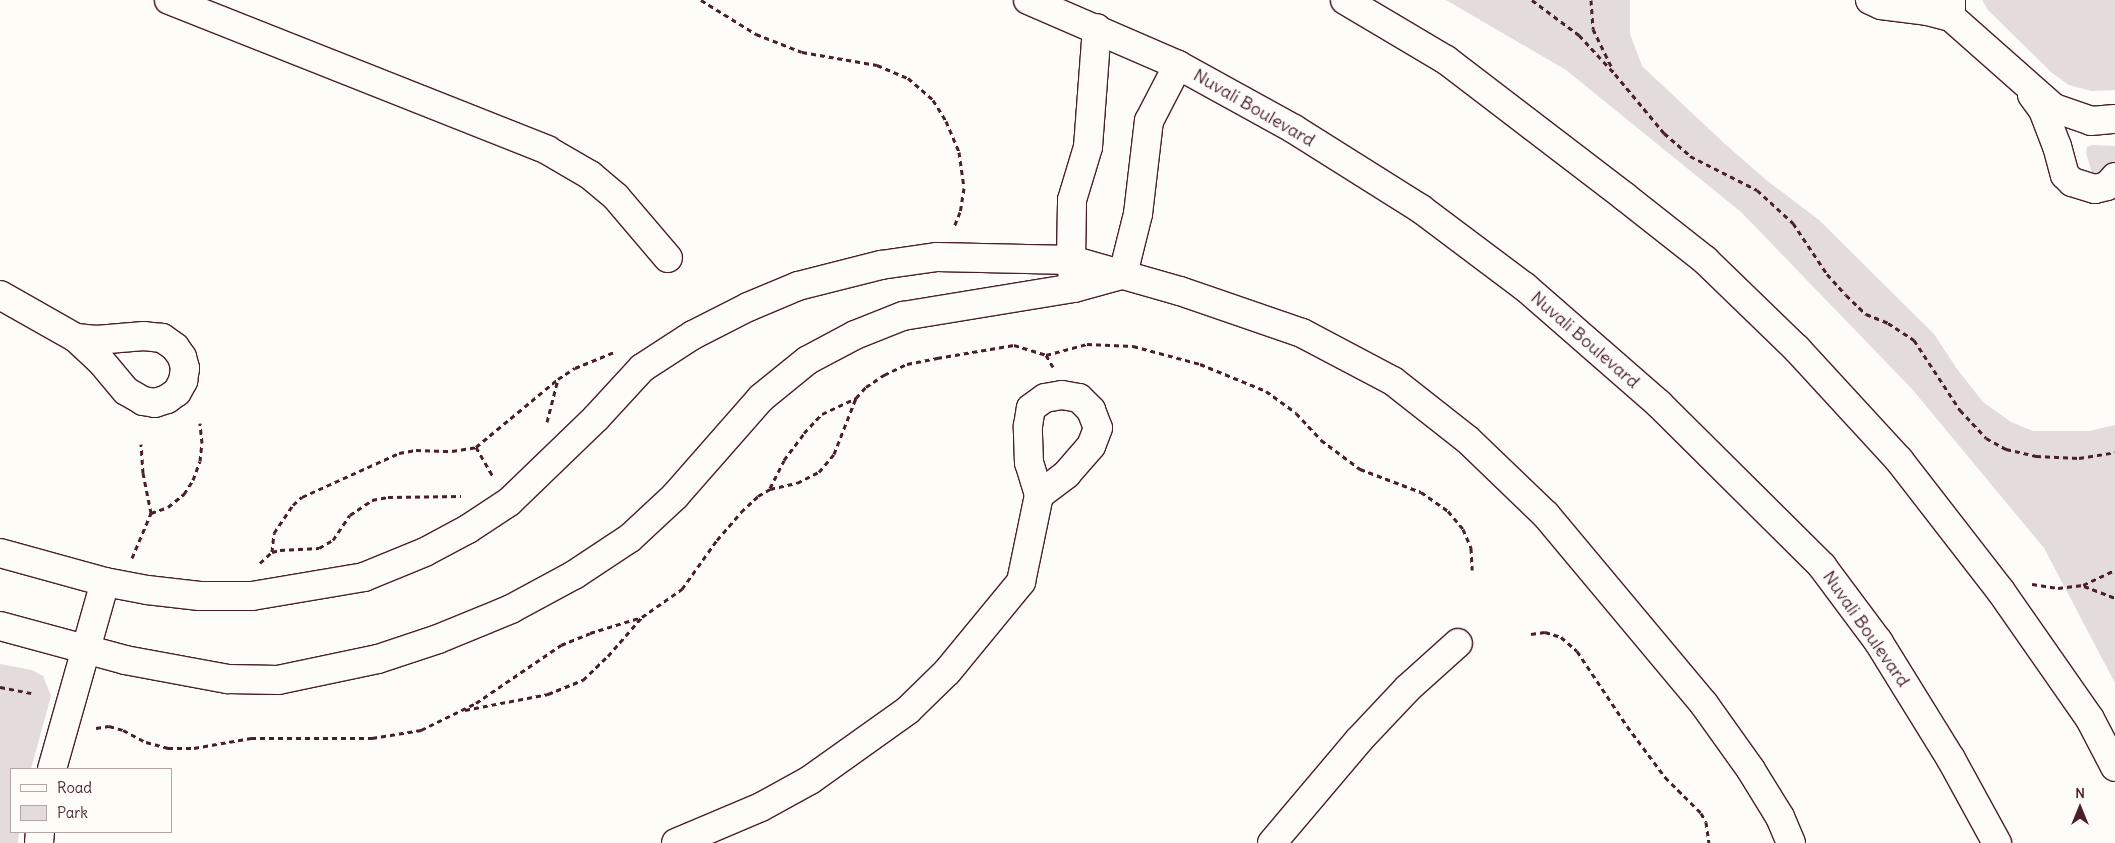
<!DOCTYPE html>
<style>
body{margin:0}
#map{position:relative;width:2115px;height:843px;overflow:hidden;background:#fdfcf7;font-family:Delius,sans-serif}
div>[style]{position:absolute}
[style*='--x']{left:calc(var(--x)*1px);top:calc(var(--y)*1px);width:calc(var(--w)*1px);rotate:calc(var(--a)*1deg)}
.green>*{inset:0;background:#e3dcda}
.path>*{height:3px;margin-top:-1.5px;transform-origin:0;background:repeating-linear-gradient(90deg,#4a1f2b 0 5px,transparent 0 9px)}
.roads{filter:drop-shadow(1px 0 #4a1f2b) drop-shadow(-1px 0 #4a1f2b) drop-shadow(0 1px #4a1f2b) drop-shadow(0 -1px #4a1f2b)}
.minor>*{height:28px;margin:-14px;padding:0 14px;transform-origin:14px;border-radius:14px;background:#fdfcf7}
.secondary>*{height:28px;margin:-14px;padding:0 14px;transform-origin:14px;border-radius:14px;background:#fdfcf7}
span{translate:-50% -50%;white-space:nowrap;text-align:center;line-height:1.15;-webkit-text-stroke:4.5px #fdfcf7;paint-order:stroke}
.street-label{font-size:18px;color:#4a1f2b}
.legend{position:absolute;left:10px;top:768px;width:162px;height:65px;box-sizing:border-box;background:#fdfcf7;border:1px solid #b5a4a5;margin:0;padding:6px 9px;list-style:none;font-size:15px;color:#4a1f2b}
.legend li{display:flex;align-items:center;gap:10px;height:25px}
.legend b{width:25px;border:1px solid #b5a4a5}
.north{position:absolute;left:2055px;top:783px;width:50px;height:50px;-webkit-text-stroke:4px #fdfcf7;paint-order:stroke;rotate:0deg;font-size:14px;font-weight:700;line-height:20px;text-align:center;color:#4a1f2b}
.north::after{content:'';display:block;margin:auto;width:18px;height:22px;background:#4a1f2b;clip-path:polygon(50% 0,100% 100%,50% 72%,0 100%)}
</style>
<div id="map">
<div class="green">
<i style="clip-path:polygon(1446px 0,1630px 0,1630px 34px,1642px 66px,1725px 144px,1765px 179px,1819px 220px,1934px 334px,1957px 369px,1983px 402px,2011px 422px,2033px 431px,2089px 431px,2115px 425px,2115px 683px,2044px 548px,1912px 389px,1741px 212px,1566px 70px)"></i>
<i style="clip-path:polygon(1982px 0,2115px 0,2115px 90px,2091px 91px,2069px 85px,2052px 73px,1988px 10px)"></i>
<i style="clip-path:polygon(2092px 145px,2115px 146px,2115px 174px,2095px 176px,2092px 173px,2086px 153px,2087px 147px)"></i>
<i style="clip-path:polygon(0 664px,32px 670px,43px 676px,51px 696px,31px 769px,11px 769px,11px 832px,19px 832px,18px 843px,0 843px)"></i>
</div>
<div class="path">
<i style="--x:701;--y:0;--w:65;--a:31.7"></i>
<i style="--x:756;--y:34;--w:49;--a:21.4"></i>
<i style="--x:802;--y:52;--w:76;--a:9.8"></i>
<i style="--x:877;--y:65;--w:34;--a:23"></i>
<i style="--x:908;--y:78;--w:33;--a:41"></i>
<i style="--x:933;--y:100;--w:25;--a:58"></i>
<i style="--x:946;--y:121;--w:34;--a:67"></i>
<i style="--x:959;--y:152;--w:36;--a:82"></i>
<i style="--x:964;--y:188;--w:24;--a:99"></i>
<i style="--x:960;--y:212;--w:16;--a:112"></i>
<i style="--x:1532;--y:0;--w:59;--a:36.7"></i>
<i style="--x:1579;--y:35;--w:53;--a:47.3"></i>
<i style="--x:1615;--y:74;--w:77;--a:50.3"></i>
<i style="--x:1664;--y:133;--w:35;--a:41"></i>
<i style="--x:1690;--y:156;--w:75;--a:26.9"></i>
<i style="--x:1757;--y:190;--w:49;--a:42.5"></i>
<i style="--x:1793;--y:223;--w:61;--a:56.3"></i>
<i style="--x:1827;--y:274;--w:28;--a:48"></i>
<i style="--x:1846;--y:295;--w:28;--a:44"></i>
<i style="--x:1866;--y:314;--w:24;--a:22"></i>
<i style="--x:1888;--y:323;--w:31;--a:33"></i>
<i style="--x:1914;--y:340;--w:84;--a:56.7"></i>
<i style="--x:1960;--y:410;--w:38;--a:47"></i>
<i style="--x:1986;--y:438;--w:23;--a:29"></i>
<i style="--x:2006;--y:449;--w:31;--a:13"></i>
<i style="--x:2036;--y:456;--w:43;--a:2.7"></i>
<i style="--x:2079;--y:458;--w:36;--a:-9"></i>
<i style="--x:1591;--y:0;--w:29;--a:86"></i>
<i style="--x:1593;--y:29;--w:46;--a:64"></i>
<i style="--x:1046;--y:355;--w:42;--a:-15"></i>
<i style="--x:1087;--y:344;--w:46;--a:2.5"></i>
<i style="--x:1133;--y:346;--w:69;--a:15"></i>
<i style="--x:1200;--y:364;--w:71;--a:22.2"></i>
<i style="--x:1266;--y:391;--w:37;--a:36"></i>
<i style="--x:1296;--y:413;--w:37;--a:47"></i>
<i style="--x:1321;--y:440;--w:49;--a:36.6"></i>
<i style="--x:1360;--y:469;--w:65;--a:20.7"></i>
<i style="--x:1421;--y:492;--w:33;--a:35"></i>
<i style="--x:1448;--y:511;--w:23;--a:50"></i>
<i style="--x:1463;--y:529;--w:21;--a:67"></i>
<i style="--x:1471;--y:548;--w:22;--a:87"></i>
<i style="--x:547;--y:422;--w:44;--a:-75.7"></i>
<i style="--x:476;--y:447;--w:34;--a:60"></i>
<i style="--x:770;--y:488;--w:31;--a:-63"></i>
<i style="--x:784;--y:460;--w:34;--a:-53"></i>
<i style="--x:804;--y:433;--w:26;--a:-47"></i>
<i style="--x:822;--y:414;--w:38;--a:-25"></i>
<i style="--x:151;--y:513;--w:18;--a:-19"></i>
<i style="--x:168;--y:507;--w:21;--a:-39"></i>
<i style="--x:184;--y:494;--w:17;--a:-57"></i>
<i style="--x:193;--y:480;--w:20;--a:-70"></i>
<i style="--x:200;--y:461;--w:18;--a:-84"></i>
<i style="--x:202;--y:443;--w:20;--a:-96"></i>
<i style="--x:272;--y:552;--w:19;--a:-84"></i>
<i style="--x:274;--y:533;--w:34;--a:-56"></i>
<i style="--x:293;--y:505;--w:12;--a:-42"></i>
<i style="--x:302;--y:497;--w:107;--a:-24.4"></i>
<i style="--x:399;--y:453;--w:17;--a:-10"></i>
<i style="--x:416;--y:450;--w:36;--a:2"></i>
<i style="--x:452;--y:451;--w:24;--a:-9"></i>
<i style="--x:476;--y:447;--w:107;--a:-39.7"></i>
<i style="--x:558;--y:379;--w:20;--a:-33"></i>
<i style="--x:575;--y:368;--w:42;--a:-22.3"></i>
<i style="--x:132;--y:558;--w:49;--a:-67.1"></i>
<i style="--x:151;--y:513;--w:41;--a:-101.3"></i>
<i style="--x:143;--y:473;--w:29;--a:-94"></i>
<i style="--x:260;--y:563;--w:16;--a:-43"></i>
<i style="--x:272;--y:552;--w:8;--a:-14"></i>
<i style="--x:280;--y:550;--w:39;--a:-3"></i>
<i style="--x:319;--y:548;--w:16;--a:-30"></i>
<i style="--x:333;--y:540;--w:30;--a:-56"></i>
<i style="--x:350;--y:515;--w:27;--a:-34"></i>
<i style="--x:372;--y:500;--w:16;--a:-11"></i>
<i style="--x:388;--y:497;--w:73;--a:-0.8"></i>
<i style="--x:2032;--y:584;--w:26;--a:9"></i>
<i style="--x:2058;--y:588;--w:25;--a:-7"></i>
<i style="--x:2083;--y:585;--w:35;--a:-25"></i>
<i style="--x:2084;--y:586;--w:33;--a:21"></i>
<i style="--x:1531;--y:634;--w:14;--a:-8"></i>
<i style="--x:1545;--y:632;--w:17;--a:17"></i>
<i style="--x:1561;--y:637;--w:21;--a:41"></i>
<i style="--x:1577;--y:651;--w:90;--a:56.3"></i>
<i style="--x:1627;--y:726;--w:64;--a:53.3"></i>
<i style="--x:1665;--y:777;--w:51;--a:45"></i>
<i style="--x:1701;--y:813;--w:10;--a:61"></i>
<i style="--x:1706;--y:822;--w:21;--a:82"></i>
<i style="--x:0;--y:687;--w:32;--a:11"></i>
<i style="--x:465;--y:710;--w:85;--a:-10.9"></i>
<i style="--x:548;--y:694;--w:38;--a:-22"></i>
<i style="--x:583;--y:680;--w:35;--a:-44"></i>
<i style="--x:608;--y:656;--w:52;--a:-48.9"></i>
<i style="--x:96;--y:728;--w:13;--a:-9"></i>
<i style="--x:109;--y:726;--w:15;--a:16"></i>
<i style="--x:123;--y:730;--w:26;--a:28"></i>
<i style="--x:146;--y:742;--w:23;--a:15"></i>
<i style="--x:168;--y:748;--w:26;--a:0"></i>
<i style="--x:194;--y:748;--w:58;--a:-10"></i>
<i style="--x:251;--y:738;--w:121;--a:0"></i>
<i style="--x:372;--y:738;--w:50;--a:-9.3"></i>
<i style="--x:421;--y:730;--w:61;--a:-26.1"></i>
<i style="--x:476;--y:703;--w:103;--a:-34.3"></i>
<i style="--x:561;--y:645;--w:31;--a:-22"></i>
<i style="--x:590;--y:633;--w:54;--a:-17.1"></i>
<i style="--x:642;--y:617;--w:49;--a:-35"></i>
<i style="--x:682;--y:589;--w:60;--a:-54.5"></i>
<i style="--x:717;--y:540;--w:37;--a:-49"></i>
<i style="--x:741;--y:512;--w:23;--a:-43"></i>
<i style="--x:758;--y:496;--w:14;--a:-30"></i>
<i style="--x:770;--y:489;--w:28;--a:-13"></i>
<i style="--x:797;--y:483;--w:25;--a:-27"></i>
<i style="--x:819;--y:472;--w:23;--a:-50"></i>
<i style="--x:834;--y:454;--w:60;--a:-68.6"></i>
<i style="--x:856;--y:398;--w:15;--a:-48"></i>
<i style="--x:866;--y:387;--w:22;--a:-34"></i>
<i style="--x:884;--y:375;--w:25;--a:-26"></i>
<i style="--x:907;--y:364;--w:31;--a:-11"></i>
<i style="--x:937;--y:358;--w:78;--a:-9.6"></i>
<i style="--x:1014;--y:345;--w:34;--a:17"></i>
<i style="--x:1046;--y:355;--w:14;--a:60"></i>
</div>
<div class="roads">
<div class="minor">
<i style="--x:169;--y:0;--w:407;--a:21.6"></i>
<i style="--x:547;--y:150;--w:50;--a:30.2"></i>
<i style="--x:590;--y:175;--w:34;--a:40"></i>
<i style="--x:616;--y:197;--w:80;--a:49.6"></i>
<i style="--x:1870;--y:0;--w:12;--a:24"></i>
<i style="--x:1881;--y:5;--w:46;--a:7.4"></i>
<i style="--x:1927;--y:11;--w:25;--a:14"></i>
<i style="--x:1951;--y:0;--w:17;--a:90"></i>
<i style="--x:1951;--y:17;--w:137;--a:41.5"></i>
<i style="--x:2054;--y:108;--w:39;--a:19"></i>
<i style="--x:2091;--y:121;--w:24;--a:-5"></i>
<i style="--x:2032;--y:95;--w:19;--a:54"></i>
<i style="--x:2043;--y:110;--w:39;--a:69"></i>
<i style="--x:2057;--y:146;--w:30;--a:75"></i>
<i style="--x:2065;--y:175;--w:10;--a:45"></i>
<i style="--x:2072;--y:182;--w:24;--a:17"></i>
<i style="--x:2095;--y:189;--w:12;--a:-14"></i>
<i style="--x:2107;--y:186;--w:12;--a:-48"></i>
<i style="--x:1123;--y:274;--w:62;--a:-76"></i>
<i style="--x:1138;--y:214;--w:94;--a:-83.3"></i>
<i style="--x:1149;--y:121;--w:63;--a:-62.6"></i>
<i style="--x:1073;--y:279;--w:19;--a:-96"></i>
<i style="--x:1071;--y:260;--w:60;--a:-89"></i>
<i style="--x:1072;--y:200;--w:55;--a:-73.2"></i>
<i style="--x:1088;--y:147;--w:119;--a:-85.7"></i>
<i style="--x:0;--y:295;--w:87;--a:29.5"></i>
<i style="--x:76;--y:338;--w:33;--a:43"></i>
<i style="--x:100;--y:360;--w:40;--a:50"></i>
<i style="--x:126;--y:391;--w:20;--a:30"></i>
<i style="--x:143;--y:401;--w:12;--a:9"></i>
<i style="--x:155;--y:403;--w:13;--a:-18"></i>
<i style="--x:167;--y:399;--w:12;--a:-35"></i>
<i style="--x:177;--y:392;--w:13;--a:-61"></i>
<i style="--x:183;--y:381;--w:13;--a:-81"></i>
<i style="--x:185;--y:368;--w:11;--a:-105"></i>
<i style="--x:182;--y:357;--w:12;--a:-125"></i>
<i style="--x:175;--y:347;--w:16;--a:-145"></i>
<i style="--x:162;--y:338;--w:18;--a:-174"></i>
<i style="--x:144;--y:336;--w:48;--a:175.2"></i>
<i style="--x:96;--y:340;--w:20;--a:-174"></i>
<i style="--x:0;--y:553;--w:109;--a:15.4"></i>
<i style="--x:105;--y:582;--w:43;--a:10.8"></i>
<i style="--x:147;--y:590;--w:53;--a:6.5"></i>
<i style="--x:200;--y:596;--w:52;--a:0"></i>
<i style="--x:252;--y:596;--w:114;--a:-9.6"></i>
<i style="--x:364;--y:577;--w:66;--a:-22.3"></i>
<i style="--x:425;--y:552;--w:49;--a:-28.1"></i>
<i style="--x:468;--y:529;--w:49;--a:-33.4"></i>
<i style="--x:509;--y:502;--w:121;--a:-44"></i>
<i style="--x:596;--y:418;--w:68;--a:-47.4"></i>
<i style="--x:642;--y:368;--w:61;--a:-32.9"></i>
<i style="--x:693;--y:335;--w:62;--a:-27"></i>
<i style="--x:748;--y:307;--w:54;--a:-22.8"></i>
<i style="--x:798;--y:286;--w:86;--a:-14.2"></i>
<i style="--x:881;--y:265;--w:57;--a:-8.1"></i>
<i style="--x:937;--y:257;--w:134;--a:1.3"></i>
<i style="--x:1071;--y:260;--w:113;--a:15.9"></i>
<i style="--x:1180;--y:291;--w:129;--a:19"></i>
<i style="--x:1302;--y:333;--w:103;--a:27.8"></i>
<i style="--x:1393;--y:381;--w:95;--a:38.2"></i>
<i style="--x:1468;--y:440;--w:108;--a:43.9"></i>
<i style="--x:1546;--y:515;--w:246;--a:50.1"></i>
<i style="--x:1704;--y:704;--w:81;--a:54.5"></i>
<i style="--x:1751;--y:770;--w:55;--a:58.3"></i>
<i style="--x:1780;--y:817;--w:28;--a:67"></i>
<i style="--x:0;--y:626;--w:130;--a:15.2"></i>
<i style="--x:125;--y:660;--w:105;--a:10.5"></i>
<i style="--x:228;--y:679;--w:50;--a:1.1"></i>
<i style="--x:278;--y:680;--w:102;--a:-11.9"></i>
<i style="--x:378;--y:659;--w:63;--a:-18.4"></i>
<i style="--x:438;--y:639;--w:79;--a:-22.3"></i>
<i style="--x:511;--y:609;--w:72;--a:-28.4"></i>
<i style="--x:574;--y:575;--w:67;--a:-33.5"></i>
<i style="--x:630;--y:538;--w:62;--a:-43"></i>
<i style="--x:675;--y:496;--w:130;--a:-48.7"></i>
<i style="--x:761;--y:398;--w:60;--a:-39"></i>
<i style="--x:808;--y:360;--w:53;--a:-28"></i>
<i style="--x:855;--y:335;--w:52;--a:-21.6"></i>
<i style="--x:903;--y:316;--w:173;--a:-9.3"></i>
<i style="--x:1074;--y:288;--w:49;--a:-15.5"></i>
<i style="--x:52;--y:769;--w:194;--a:-74.2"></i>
<i style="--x:39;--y:843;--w:11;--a:-85"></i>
<i style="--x:676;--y:843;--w:92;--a:-23"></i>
<i style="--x:761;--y:807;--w:56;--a:-28.9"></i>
<i style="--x:810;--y:780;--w:120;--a:-35.5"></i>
<i style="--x:908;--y:710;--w:54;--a:-44.3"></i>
<i style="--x:947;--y:672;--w:117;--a:-50.6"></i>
<i style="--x:1021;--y:582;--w:89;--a:-78.3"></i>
<i style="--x:1039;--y:495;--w:34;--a:-107"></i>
<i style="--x:1029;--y:463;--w:37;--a:-92"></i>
<i style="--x:1028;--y:426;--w:18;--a:-81"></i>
<i style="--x:1031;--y:408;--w:17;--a:-36"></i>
<i style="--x:1045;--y:398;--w:17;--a:-10"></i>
<i style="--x:1062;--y:395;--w:17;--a:10"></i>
<i style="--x:1079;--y:398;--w:17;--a:45"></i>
<i style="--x:1091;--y:410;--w:19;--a:69"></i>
<i style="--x:1098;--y:428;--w:19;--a:111"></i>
<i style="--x:1091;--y:446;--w:37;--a:131"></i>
<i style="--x:1067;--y:474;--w:35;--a:143"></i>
<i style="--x:1272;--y:843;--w:135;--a:-49.8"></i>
<i style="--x:1359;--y:740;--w:71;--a:-46.7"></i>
<i style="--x:1408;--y:688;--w:67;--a:-42"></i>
</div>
<div class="secondary">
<i style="--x:1028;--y:0;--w:163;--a:23.4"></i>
<i style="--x:1178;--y:65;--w:132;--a:28.9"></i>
<i style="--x:1294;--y:129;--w:150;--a:32.2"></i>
<i style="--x:1421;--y:209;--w:130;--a:36.9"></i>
<i style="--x:1525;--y:287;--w:178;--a:41.1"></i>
<i style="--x:1659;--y:404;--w:230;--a:44.8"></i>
<i style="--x:1822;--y:566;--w:94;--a:53.3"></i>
<i style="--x:1878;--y:641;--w:139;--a:58.3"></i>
<i style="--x:1951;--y:759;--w:96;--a:61.3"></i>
<i style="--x:1345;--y:0;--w:117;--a:30.7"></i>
<i style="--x:1446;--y:60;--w:225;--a:37.4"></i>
<i style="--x:1625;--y:197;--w:102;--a:38.2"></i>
<i style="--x:1705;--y:260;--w:128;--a:44.1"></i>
<i style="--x:1797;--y:349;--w:151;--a:47.4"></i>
<i style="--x:1899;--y:460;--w:165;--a:52.2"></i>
<i style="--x:2000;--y:590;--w:157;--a:55.1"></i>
<i style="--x:2090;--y:719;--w:54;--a:62.5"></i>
</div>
</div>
<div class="street-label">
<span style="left:1254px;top:108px;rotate:30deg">Nuvali Boulevard</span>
<span style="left:1585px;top:340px;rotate:41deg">Nuvali Boulevard</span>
<span style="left:1866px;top:629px;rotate:55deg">Nuvali Boulevard</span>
</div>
<ul class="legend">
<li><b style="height:6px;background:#fdfcf7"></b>Road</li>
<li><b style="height:14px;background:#e3dcda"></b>Park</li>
</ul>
<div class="north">N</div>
</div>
